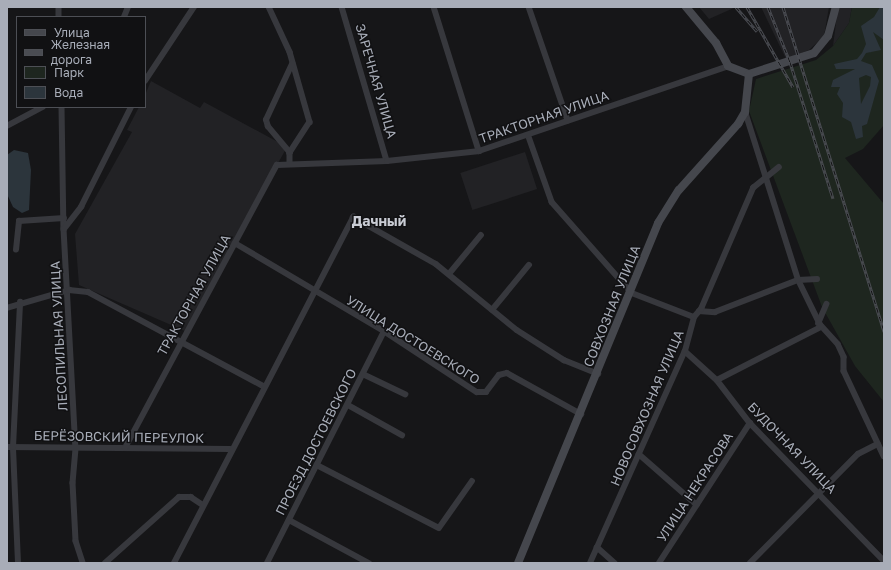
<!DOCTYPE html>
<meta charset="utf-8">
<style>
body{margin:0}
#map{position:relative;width:891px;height:570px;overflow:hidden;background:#161618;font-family:"Golos Text",sans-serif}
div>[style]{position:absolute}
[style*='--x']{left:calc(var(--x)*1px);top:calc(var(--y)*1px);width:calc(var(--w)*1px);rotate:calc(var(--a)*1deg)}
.built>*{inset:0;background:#222225;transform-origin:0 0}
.green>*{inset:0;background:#1e261f}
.water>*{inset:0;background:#2c353c}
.street>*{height:5.5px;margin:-2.75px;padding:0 2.75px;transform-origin:2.75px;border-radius:2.75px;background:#37383d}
.secondary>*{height:8px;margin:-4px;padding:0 4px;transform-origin:4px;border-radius:4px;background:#45474d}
.rail>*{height:3px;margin-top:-1.5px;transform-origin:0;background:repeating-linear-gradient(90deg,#111113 0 4.5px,#4a4c52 0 9px);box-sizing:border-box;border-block:1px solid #4a4c52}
span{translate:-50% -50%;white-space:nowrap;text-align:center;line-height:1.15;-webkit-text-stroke:3px #111113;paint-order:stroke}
.street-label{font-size:13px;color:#a8adb8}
.neighbourhood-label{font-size:14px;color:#c9ccd4;font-weight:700}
.frame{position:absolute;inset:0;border:8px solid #a8adb8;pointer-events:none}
.legend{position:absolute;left:16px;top:16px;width:130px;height:92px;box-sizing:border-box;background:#111113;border:1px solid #4d4f55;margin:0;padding:5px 7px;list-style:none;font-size:12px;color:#a8adb8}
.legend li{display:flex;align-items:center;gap:8px;height:20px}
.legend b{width:20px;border:1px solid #4d4f55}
</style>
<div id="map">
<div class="built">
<i style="clip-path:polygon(699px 7px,736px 7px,709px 19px)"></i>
<i style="clip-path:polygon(761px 7px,829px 7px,824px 36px,809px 50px,786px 59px)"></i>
<i style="clip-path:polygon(838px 7px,852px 7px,849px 23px,833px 46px)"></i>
<i style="clip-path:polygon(151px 81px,200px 108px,204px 102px,287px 147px,185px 331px,79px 285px,75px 234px,132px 132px,127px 130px,139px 107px,145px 107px,145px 95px)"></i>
<i style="left:525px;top:152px;width:39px;height:68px;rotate:72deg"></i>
</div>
<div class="green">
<i style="clip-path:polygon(852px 7px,884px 7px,884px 125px,863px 149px,845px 158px,884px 204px,884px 402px,855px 366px,822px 307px,749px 111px,756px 79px,816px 60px,833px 46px,849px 23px)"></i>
</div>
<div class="water">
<i style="clip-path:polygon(evenodd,880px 7px,884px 7px,884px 40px,873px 32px,881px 50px,866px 53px,861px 61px,872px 65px,879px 81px,867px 124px,862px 126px,863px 137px,856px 139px,851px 122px,842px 117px,843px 103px,837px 94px,840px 87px,831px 87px,833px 80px,855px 69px,836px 69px,834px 64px,857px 59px,862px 53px,866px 44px,861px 26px,874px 17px,880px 7px,866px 75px,871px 77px,870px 86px,861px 104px,859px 78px,866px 75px)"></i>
<i style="clip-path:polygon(14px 150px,28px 153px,31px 170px,29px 210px,22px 213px,13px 207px,7px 194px,7px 155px)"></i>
</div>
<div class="street">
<i style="--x:59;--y:7;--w:10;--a:90"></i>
<i style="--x:269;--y:7;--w:50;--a:65"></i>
<i style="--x:290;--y:52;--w:73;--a:74.1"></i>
<i style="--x:310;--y:122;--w:37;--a:123"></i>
<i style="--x:290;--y:153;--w:10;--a:90"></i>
<i style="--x:342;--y:7;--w:160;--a:73.7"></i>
<i style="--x:434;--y:7;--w:151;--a:72.6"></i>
<i style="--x:529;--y:7;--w:120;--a:71"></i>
<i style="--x:124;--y:17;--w:11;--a:-68"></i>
<i style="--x:145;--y:81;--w:89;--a:-56.5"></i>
<i style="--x:62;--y:107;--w:122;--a:89.1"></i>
<i style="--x:64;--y:229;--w:220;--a:86.9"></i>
<i style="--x:76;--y:449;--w:34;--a:95"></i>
<i style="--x:73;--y:483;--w:58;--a:87"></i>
<i style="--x:76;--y:541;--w:23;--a:72"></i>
<i style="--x:7;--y:126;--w:40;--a:-28"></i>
<i style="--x:529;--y:137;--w:69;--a:70.5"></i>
<i style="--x:552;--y:202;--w:121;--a:48.7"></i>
<i style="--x:632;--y:293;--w:66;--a:21.2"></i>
<i style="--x:290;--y:153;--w:34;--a:-130"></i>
<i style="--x:268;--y:127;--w:7;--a:-106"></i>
<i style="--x:266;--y:120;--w:62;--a:-65.1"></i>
<i style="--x:64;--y:229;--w:28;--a:-52"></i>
<i style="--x:81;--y:207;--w:112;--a:-63.4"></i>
<i style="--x:235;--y:243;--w:173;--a:30.6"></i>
<i style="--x:384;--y:331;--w:111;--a:33.3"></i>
<i style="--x:477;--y:392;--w:9;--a:0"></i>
<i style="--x:486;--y:392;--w:21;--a:-53"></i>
<i style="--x:499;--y:375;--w:8;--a:-14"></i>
<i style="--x:507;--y:373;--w:85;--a:29"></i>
<i style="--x:16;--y:250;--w:29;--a:-84"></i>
<i style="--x:19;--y:221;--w:45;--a:-3.8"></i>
<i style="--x:449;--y:274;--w:50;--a:-50.6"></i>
<i style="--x:827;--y:304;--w:21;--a:113"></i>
<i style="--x:819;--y:323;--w:28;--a:48"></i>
<i style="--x:838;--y:344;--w:14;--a:65"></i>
<i style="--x:844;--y:357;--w:14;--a:90"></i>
<i style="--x:844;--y:371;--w:94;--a:64.8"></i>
<i style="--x:7;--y:308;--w:65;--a:-16.2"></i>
<i style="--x:69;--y:290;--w:19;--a:6"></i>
<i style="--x:88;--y:292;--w:199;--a:28.2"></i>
<i style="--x:492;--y:310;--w:58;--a:-50.6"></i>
<i style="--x:699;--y:311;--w:16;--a:4"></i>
<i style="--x:715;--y:312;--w:89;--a:-21.1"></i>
<i style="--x:798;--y:280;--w:19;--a:-3"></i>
<i style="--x:685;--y:351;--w:43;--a:42.2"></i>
<i style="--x:717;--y:380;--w:54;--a:52.5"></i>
<i style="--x:750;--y:423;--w:192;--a:45.8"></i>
<i style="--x:363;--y:374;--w:47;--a:25.5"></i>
<i style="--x:717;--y:380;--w:117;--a:-27"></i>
<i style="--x:821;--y:327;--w:52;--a:-116.1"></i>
<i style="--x:798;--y:280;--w:176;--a:-107.5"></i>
<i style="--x:348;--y:405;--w:62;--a:29.1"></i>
<i style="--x:7;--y:447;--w:223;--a:0.5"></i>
<i style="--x:125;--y:448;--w:321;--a:-61.8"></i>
<i style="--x:277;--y:165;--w:110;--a:-2.1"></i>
<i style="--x:387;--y:161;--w:93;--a:-6.2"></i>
<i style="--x:479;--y:151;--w:263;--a:-18.8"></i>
<i style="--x:639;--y:454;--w:77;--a:41.3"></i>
<i style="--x:317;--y:465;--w:137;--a:27.3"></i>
<i style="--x:439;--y:528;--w:57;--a:-54.9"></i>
<i style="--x:289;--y:520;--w:91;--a:28.3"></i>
<i style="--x:597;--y:547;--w:24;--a:42"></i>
<i style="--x:18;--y:563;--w:116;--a:-92.5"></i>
<i style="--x:13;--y:447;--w:145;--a:-87.2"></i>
<i style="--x:105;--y:563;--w:99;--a:-41.7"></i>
<i style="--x:179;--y:497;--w:12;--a:0"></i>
<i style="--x:191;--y:497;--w:14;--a:34"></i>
<i style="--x:174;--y:563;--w:390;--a:-62.6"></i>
<i style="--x:353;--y:217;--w:95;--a:29.5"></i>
<i style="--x:436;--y:264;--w:104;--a:39.2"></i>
<i style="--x:517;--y:330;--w:56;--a:32.6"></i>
<i style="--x:564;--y:360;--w:37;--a:22"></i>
<i style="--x:267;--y:563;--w:260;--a:-63.2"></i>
<i style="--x:590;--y:563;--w:232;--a:-65.9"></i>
<i style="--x:685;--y:351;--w:35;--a:-75"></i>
<i style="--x:694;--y:317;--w:11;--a:-49"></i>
<i style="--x:701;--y:309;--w:132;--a:-66.7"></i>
<i style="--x:753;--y:188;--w:33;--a:-39"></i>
<i style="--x:659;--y:563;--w:167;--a:-57"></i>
<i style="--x:750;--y:563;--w:153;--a:-45.3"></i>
<i style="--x:858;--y:454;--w:22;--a:-27"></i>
</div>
<div class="secondary">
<i style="--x:686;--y:7;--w:47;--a:50.2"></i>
<i style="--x:716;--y:43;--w:26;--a:62"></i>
<i style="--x:728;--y:66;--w:22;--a:21"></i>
<i style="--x:749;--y:74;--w:68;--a:-17.9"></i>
<i style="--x:814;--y:53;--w:22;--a:-51"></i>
<i style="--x:828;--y:36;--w:30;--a:-75"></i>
<i style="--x:518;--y:563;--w:368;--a:-67.6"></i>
<i style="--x:658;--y:223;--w:39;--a:-58"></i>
<i style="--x:679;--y:190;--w:89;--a:-48.2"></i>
<i style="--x:738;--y:124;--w:14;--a:-60"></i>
<i style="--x:745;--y:112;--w:38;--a:-84"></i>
</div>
<div class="rail">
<i style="--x:736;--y:7;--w:32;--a:49"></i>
<i style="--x:747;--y:7;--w:92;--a:60.1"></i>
<i style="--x:768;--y:7;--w:59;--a:68.2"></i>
<i style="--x:790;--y:62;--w:143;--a:72.5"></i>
<i style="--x:783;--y:7;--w:340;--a:72.7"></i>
</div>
<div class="street-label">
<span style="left:376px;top:81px;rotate:74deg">ЗАРЕЧНАЯ УЛИЦА</span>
<span style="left:544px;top:117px;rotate:-19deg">ТРАКТОРНАЯ УЛИЦА</span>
<span style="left:194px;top:295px;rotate:-61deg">ТРАКТОРНАЯ УЛИЦА</span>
<span style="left:612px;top:306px;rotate:-68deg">СОВХОЗНАЯ УЛИЦА</span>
<span style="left:59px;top:336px;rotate:-93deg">ЛЕСОПИЛЬНАЯ УЛИЦА</span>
<span style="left:413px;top:340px;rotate:32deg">УЛИЦА ДОСТОЕВСКОГО</span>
<span style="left:647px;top:408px;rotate:-67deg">НОВОСОВХОЗНАЯ УЛИЦА</span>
<span style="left:119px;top:437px;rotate:1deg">БЕРЁЗОВСКИЙ ПЕРЕУЛОК</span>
<span style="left:316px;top:442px;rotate:-63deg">ПРОЕЗД ДОСТОЕВСКОГО</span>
<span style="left:792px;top:448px;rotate:46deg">БУДОЧНАЯ УЛИЦА</span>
<span style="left:695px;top:487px;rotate:-57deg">УЛИЦА НЕКРАСОВА</span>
</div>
<div class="neighbourhood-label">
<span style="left:379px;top:221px">Дачный</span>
</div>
<div class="frame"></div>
<ul class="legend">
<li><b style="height:5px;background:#45474d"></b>Улица</li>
<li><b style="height:5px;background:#4a4c52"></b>Железная дорога</li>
<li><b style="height:11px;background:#1e261f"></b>Парк</li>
<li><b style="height:11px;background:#2c353c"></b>Вода</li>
</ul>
</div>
